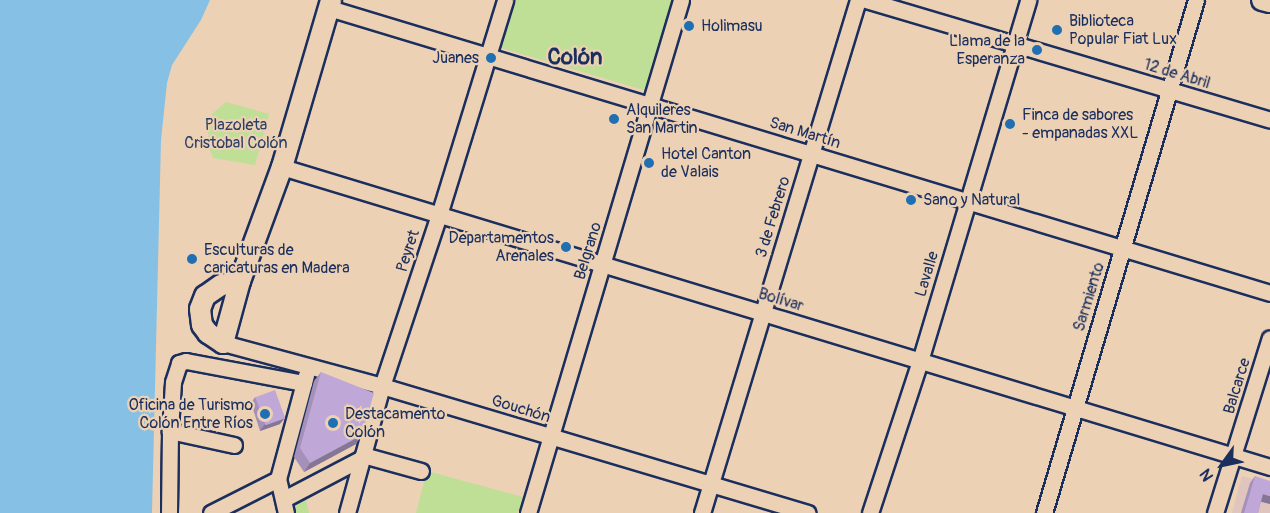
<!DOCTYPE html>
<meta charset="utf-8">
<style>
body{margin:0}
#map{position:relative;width:1270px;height:513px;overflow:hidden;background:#edd1b4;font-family:Pangolin,sans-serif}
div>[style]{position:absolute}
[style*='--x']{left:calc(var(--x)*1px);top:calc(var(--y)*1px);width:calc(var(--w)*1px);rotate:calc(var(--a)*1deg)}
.built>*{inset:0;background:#dfc5be}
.green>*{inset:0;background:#bfde96}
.water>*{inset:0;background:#86c1e5}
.roads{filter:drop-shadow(2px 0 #1b2f5e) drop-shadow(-2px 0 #1b2f5e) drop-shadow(0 2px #1b2f5e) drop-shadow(0 -2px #1b2f5e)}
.minor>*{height:15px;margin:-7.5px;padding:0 7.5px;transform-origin:7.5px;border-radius:7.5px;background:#edd1b4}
.major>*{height:20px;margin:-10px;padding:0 10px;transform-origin:10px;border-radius:10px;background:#edd1b4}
.wall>*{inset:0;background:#a490b9}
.shaded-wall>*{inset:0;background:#867696}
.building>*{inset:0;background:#bfa8d7;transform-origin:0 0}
.dots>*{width:16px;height:16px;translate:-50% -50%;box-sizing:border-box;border:3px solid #edd1b4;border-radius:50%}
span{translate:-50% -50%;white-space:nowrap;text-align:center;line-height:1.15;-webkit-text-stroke:4.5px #edd1b4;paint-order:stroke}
.poi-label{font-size:16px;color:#1b2f5e}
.left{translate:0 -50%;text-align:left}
.right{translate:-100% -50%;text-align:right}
.street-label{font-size:16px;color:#1b2f5e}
.park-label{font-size:16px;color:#2b4064}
.district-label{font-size:22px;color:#1b2f5e;font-weight:700}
.north{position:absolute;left:1192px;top:435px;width:60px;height:60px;-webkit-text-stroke:4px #edd1b4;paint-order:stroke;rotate:237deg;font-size:16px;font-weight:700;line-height:24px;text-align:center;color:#1b2f5e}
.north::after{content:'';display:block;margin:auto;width:21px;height:27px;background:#1b2f5e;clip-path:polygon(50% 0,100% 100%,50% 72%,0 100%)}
</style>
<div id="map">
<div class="built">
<i style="clip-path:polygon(1242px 476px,1270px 484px,1270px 513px,1232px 513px)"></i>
</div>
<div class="green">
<i style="clip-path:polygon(513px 0,674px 0,647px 91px,498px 47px)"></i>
<i style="clip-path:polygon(226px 102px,269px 114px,255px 165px,213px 158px,209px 148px,208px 129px,212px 114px)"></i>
<i style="clip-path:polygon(427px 471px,523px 497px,518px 513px,416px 513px)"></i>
<i style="clip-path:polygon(304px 491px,309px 513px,291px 513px,288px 499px)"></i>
</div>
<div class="water">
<i style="clip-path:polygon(0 0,210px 0,201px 20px,172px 65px,167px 83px,161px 140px,152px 513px,0 513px)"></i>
</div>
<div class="roads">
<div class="minor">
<i style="--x:866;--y:0;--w:421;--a:16.5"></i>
<i style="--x:329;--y:8;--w:983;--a:16.85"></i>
<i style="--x:282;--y:167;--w:1033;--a:16.89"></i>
<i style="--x:223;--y:343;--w:165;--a:15.1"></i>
<i style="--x:382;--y:386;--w:444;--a:16.6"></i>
<i style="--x:234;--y:445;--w:66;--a:-167.7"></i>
<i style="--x:170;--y:431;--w:49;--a:-86.5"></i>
<i style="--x:173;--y:382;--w:20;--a:-72"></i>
<i style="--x:179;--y:363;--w:7;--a:-16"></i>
<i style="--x:186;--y:361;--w:120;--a:10.6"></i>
<i style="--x:363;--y:455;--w:60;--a:15.4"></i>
<i style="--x:284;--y:499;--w:88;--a:-27.7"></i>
<i style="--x:169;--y:513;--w:82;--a:-89.3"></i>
<i style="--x:211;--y:513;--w:75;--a:-26.9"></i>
<i style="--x:286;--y:513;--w:35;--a:-103"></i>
<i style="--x:278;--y:479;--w:108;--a:-74.9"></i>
<i style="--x:347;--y:513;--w:132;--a:-74.6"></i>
<i style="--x:382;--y:386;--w:180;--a:-71.6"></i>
<i style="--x:439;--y:215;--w:225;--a:-72.9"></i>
<i style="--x:528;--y:513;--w:535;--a:-73.39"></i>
<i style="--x:702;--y:513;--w:536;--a:-73.09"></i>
<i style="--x:870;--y:513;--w:160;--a:-71.8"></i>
<i style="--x:920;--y:361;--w:377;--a:-73.3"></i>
<i style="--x:1044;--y:513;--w:535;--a:-73.5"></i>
<i style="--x:1215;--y:513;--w:183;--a:-72.6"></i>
</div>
<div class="major">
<i style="--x:1262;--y:0;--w:8;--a:14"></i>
<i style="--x:240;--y:281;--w:19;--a:168"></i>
<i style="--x:221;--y:285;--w:19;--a:145"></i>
<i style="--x:205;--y:296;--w:14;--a:111"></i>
<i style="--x:200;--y:309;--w:16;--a:83"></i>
<i style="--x:202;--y:325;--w:10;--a:53"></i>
<i style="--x:208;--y:333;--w:18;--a:34"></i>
<i style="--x:223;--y:343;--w:64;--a:-74.7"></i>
<i style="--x:240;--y:281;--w:121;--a:-69.8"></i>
<i style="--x:282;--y:167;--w:174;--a:-73.6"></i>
</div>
</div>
<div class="wall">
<i style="clip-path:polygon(321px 372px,356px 444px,304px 472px,294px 457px,314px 381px)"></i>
<i style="clip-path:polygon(255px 397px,280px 424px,260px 431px,251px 403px)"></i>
<i style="clip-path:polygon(1255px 476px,1270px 504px,1261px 501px,1258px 513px,1241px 513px,1250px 483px)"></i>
</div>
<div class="shaded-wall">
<i style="clip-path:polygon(285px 418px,280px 424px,260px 431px,265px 424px)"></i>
<i style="clip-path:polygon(362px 435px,356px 444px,304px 472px,310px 463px)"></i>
<i style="clip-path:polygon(1263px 494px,1270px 496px,1270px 504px,1258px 501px)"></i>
</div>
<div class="building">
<i style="clip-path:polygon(321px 372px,374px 393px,362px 435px,310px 463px,300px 448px)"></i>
<i style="left:275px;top:390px;width:30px;height:21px;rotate:70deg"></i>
<i style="clip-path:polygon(1255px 476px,1270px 481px,1270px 496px,1263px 494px,1258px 513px,1244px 513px)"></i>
</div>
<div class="dots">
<i style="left:689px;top:26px;background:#1f6fb2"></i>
<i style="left:1057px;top:30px;background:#1f6fb2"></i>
<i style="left:1037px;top:50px;background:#1f6fb2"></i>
<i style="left:491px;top:58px;background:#1f6fb2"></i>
<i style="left:614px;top:119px;background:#1f6fb2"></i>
<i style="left:1010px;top:124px;background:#1f6fb2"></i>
<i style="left:649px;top:163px;background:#1f6fb2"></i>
<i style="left:911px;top:200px;background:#1f6fb2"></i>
<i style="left:566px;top:247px;background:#1f6fb2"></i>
<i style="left:192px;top:259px;background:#1f6fb2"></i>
<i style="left:265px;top:414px;background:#1f6fb2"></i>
<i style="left:333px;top:423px;background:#1f6fb2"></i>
</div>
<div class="poi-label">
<span class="left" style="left:1069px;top:30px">Biblioteca<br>Popular Fiat Lux</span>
<span class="left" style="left:701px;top:26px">Holimasu</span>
<span class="right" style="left:1025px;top:50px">Llama de la<br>Esperanza</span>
<span class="right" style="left:479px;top:58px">Juanes</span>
<span class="left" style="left:626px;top:119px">Alquileres<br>San Martin</span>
<span class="left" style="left:1022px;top:124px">Finca de sabores<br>- empanadas XXL</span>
<span class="left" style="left:661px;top:163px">Hotel Canton<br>de Valais</span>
<span class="left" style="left:923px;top:200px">Sano y Natural</span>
<span class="right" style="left:554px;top:247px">Departamentos<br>Arenales</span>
<span class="left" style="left:204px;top:259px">Esculturas de<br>caricaturas en Madera</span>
<span class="right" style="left:253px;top:414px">Oficina de Turismo<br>Colón Entre Ríos</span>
<span class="left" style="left:345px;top:423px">Destacamento<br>Colón</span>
</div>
<div class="street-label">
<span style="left:1177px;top:74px;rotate:17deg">12 de Abril</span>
<span style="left:805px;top:133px;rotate:17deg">San Martín</span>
<span style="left:773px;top:217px;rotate:-73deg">3 de Febrero</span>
<span style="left:408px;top:251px;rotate:-72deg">Peyret</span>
<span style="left:588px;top:251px;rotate:-73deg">Belgrano</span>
<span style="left:927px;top:274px;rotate:-73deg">Lavalle</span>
<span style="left:1089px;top:297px;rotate:-73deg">Sarmiento</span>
<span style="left:781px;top:300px;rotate:17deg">Bolívar</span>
<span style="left:1237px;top:386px;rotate:-73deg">Balcarce</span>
<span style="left:521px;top:409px;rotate:17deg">Gouchón</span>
</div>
<div class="park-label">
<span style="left:236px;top:134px">Plazoleta<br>Cristobal Colón</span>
</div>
<div class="district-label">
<span style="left:575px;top:58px">Colón</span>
</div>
<div class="north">N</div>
</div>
